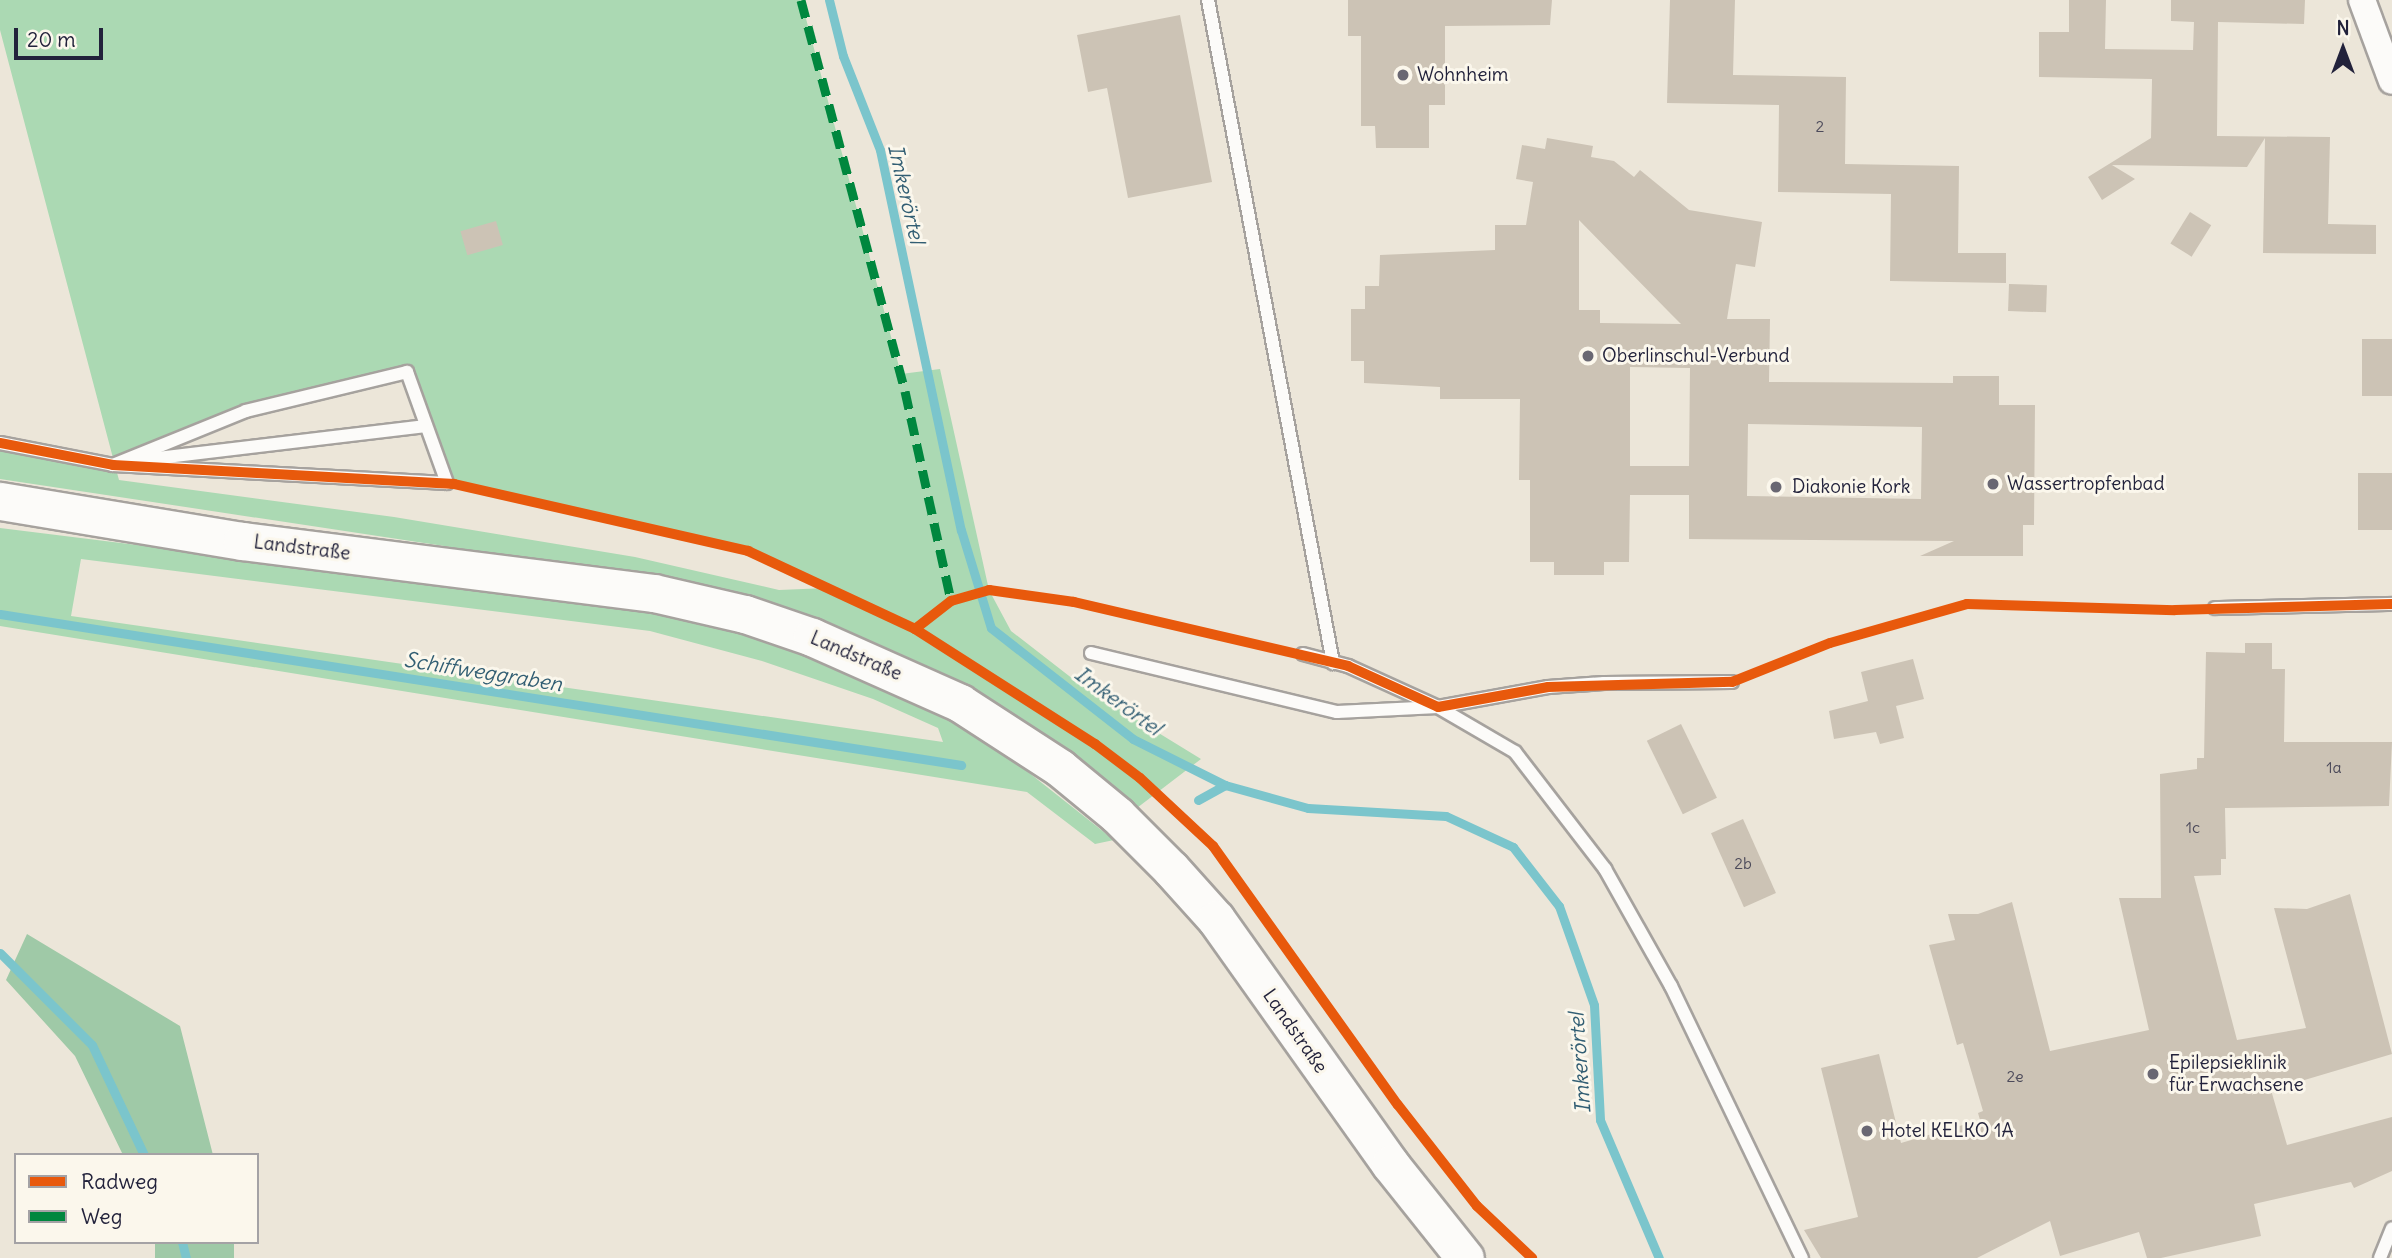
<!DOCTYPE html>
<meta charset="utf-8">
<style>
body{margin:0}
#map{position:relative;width:2392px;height:1258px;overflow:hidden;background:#ece6d9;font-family:Delius,sans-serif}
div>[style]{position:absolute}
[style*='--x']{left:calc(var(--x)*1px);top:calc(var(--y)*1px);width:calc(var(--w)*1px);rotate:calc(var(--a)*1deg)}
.green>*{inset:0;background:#abd9b3}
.forest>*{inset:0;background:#9fc9a7;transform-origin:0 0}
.stream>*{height:9px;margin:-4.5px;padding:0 4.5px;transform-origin:4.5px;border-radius:4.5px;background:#7bc5cc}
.building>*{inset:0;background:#ccc3b5;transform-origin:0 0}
.roads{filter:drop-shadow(2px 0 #a6a29e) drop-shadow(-2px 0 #a6a29e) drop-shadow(0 2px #a6a29e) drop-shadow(0 -2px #a6a29e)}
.service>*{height:12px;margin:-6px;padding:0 6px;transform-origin:6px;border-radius:6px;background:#fcfbf9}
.minor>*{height:26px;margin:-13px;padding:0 13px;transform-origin:13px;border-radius:13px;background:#fcfbf9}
.secondary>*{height:37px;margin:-18.5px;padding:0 18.5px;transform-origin:18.5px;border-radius:18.5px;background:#fcfbf9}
.quiet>*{height:9px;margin-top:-4.5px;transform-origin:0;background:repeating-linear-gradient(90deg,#00873e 0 18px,transparent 0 27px)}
.cycleway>*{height:10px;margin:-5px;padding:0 5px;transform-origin:5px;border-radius:5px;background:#e8590c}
.dots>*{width:19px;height:19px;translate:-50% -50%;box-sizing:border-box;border:4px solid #fbf7ec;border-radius:50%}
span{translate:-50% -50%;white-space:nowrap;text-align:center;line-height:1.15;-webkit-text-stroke:6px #fbf7ec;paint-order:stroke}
.number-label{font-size:16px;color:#4c4a5a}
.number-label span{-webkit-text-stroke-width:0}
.poi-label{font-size:19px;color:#22223b}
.left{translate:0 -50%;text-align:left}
.street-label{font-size:19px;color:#22223b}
.water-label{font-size:21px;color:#325e73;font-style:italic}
.legend{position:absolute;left:14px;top:1153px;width:245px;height:91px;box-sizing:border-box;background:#fbf7ec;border:2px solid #a4a2a5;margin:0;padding:9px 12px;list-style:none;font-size:21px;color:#22223b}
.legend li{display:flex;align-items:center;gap:14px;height:35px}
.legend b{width:35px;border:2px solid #a4a2a5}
.north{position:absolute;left:2308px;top:14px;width:70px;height:70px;-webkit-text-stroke:5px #fbf7ec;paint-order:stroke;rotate:0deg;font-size:19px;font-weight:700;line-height:28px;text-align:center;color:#22223b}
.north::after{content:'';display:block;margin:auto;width:24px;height:32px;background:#22223b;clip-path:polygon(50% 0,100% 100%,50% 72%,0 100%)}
.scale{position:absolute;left:14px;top:28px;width:89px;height:32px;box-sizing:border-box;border:4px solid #22223b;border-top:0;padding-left:9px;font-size:21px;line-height:24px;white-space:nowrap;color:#22223b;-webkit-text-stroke:5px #fbf7ec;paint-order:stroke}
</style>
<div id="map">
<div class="green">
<i style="clip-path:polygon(evenodd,0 0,801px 0,901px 374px,940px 369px,989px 590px,1011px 631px,1082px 686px,1201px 759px,1133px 811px,967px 689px,828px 625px,623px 573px,0 479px,0 442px,113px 458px,0 30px,0 0,407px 372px,436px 455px,454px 484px,748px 551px,827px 588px,779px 590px,635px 557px,394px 517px,119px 480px,113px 458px,246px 411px,407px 372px)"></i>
<i style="clip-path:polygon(evenodd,0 528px,651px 609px,778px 645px,862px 673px,941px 715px,999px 749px,1114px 840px,1095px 844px,1027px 792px,0 626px,0 528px,81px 559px,650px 631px,762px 661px,873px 699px,938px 728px,943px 742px,71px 616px,81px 559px)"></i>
</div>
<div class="forest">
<i style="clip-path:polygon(27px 934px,180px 1026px,213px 1155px,123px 1155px,75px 1056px,6px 980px)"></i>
<i style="left:155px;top:1242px;width:79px;height:17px"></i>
</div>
<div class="stream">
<i style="--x:829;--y:0;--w:58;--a:76"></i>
<i style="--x:843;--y:56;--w:101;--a:68.5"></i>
<i style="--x:880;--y:150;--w:389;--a:78"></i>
<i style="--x:961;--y:530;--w:102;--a:73"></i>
<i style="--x:991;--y:628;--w:180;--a:38"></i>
<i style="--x:1133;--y:739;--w:103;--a:26.6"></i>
<i style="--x:1225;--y:785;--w:86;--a:15.5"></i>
<i style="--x:1308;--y:808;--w:138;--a:3.3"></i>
<i style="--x:1446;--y:816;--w:74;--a:24.8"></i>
<i style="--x:1513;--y:847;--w:75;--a:52.1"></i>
<i style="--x:1559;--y:906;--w:105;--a:70.5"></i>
<i style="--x:1594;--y:1005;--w:115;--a:87"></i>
<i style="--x:1600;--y:1120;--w:150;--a:66.9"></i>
<i style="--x:0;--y:614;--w:973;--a:8.93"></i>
<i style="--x:1198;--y:800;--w:31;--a:-29"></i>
<i style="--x:0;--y:953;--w:130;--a:45"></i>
<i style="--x:92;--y:1045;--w:122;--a:64.7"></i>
<i style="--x:182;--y:1242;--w:16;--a:76"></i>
</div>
<div class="building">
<i style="clip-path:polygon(1348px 0,1552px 0,1550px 25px,1445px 26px,1445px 105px,1429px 105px,1429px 148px,1376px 148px,1375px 126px,1361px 126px,1361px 36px,1348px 36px)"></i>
<i style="clip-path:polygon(1670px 0,1735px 0,1733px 75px,1846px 77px,1845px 164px,1959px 166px,1958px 253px,2006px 253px,2006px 283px,1890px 281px,1891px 194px,1778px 192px,1779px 105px,1667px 103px)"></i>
<i style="clip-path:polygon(2069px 0,2106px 0,2105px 49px,2193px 50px,2194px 22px,2171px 21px,2171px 0,2305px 0,2304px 24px,2218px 22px,2217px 136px,2330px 137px,2328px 224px,2376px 225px,2376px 254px,2263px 253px,2265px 138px,2247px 167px,2112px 165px,2135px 179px,2102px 200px,2088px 177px,2151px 138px,2152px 79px,2039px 77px,2039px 32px,2069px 32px)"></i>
<i style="clip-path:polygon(1180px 15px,1212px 182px,1128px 198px,1107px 88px,1088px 92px,1077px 35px)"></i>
<i style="clip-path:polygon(evenodd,1547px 138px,1593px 146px,1591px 157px,1614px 161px,1634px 177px,1640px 170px,1689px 210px,1762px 222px,1755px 267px,1736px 264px,1727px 319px,1770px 319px,1769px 382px,1953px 383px,1953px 376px,1999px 376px,1999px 405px,2035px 405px,2034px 525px,2023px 525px,2023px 556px,1920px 556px,1954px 541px,1689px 539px,1689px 495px,1630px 495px,1629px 562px,1604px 562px,1604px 575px,1554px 575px,1554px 562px,1530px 562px,1530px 480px,1519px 480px,1520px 399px,1440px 399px,1440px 387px,1364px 383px,1364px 361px,1351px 361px,1351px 309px,1365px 309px,1365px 286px,1379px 286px,1380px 255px,1495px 250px,1495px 225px,1526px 225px,1533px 182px,1516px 179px,1522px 145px,1545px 149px,1547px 138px,1579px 220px,1668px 311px,1681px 324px,1600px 323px,1600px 310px,1579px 310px,1579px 220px,1547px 138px,1630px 367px,1690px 368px,1689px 466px,1630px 466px,1630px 367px,1547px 138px,1748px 424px,1922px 427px,1921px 499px,1747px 496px,1748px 424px)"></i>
<i style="left:2190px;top:212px;width:25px;height:37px;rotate:32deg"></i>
<i style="left:496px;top:221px;width:25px;height:37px;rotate:74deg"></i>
<i style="left:2009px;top:284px;width:38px;height:27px;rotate:2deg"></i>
<i style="left:2362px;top:339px;width:30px;height:57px"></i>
<i style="left:2358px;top:473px;width:34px;height:57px"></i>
<i style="clip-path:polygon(2245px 643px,2272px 643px,2272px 669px,2285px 669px,2284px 742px,2392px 742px,2389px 806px,2225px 808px,2226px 859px,2221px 859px,2221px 875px,2194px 876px,2237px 1040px,2306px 1028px,2274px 908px,2307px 909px,2350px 894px,2392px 1054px,2271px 1090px,2287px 1145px,2392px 1117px,2392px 1171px,2354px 1188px,2351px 1182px,2254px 1204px,2261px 1236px,2161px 1258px,2147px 1258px,2139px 1232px,2060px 1256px,2050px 1221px,1977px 1258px,1821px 1258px,1804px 1230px,1858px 1217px,1821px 1068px,1879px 1054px,1901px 1143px,1980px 1120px,1978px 1113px,1983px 1111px,1963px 1043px,1957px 1045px,1929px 945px,1955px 940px,1948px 914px,1978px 914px,2012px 902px,2050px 1051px,2149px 1030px,2119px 898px,2161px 898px,2160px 774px,2197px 769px,2197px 758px,2204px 758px,2206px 652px,2245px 653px)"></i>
<i style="clip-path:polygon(1913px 659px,1924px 699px,1896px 706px,1904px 738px,1880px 744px,1876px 732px,1834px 739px,1829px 711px,1868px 701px,1861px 672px)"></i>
<i style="left:1681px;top:724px;width:82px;height:38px;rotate:64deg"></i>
<i style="left:1743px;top:819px;width:81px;height:35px;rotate:66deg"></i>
</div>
<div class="roads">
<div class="service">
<i style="--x:1208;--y:0;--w:675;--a:79.32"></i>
<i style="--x:0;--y:443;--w:115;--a:11"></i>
<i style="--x:113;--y:465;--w:334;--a:3.1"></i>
<i style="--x:447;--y:483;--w:118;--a:-109.8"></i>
<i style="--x:407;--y:372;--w:166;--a:166.4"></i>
<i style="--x:246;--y:411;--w:144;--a:157.9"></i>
<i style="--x:141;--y:460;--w:287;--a:-6.8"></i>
<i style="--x:2215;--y:608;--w:177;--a:-1.3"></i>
<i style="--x:1091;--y:653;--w:253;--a:13.5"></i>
<i style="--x:1337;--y:712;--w:101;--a:-2.8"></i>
<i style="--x:1438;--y:707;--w:112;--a:-10.3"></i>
<i style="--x:1548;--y:687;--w:56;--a:-4.1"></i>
<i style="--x:1604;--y:683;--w:128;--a:-0.4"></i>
<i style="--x:1303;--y:654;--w:47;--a:14.9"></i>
<i style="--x:1348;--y:666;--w:99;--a:24.5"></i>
<i style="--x:1438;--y:707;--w:89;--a:30.3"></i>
<i style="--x:1515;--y:752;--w:148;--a:52.4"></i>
<i style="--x:1605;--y:869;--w:134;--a:60.6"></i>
<i style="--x:1671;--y:986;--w:302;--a:64.3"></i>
<i style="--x:2380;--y:1258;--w:32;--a:-68"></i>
</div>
<div class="minor">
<i style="--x:2362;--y:0;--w:86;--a:69.7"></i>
</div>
<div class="secondary">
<i style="--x:0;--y:501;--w:245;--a:9.4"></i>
<i style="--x:242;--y:541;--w:415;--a:7.2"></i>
<i style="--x:654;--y:593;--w:93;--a:13"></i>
<i style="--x:745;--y:614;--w:71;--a:18.9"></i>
<i style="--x:812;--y:637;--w:162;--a:24"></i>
<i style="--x:960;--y:703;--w:119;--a:33"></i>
<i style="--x:1060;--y:768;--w:74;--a:39.5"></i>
<i style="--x:1117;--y:815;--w:76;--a:45"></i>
<i style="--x:1171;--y:869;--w:67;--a:48"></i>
<i style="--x:1216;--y:919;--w:301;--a:54.6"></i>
<i style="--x:1390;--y:1164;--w:120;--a:51.4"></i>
</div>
</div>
<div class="quiet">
<i style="--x:801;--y:0;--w:405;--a:75.1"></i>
<i style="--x:905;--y:391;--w:215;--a:77.6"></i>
</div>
<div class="cycleway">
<i style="--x:0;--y:443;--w:115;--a:11"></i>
<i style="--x:113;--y:465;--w:342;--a:3.2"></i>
<i style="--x:454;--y:484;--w:302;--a:12.8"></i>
<i style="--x:748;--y:551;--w:184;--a:25"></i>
<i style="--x:915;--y:629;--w:214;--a:32.6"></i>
<i style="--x:1095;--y:744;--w:56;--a:37.1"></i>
<i style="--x:1140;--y:778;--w:100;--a:43"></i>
<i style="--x:1213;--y:846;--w:318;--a:54.5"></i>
<i style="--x:1398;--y:1105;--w:128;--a:52"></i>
<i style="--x:1477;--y:1206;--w:76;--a:43.4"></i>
<i style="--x:915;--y:629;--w:46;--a:-37.9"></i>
<i style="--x:951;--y:601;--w:40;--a:-16"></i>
<i style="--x:989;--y:590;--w:86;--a:8"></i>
<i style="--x:1074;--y:602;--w:281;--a:13.1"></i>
<i style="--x:1348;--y:666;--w:99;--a:24.5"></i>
<i style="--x:1438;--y:707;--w:112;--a:-10.3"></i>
<i style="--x:1548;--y:687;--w:184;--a:-1.6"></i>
<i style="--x:1732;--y:682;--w:105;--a:-21.7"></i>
<i style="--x:1830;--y:643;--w:142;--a:-15.9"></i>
<i style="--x:1967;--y:604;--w:208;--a:1.7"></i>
<i style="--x:2175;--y:610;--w:217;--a:-1.6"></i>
</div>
<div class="dots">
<i style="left:1403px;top:75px;background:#696772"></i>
<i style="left:1588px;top:356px;background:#696772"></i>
<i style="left:1993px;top:484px;background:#696772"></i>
<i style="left:1776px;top:487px;background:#696772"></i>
<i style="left:2153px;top:1074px;background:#696772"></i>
<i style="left:1867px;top:1131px;background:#696772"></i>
</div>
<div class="number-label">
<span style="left:1820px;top:126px">2</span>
<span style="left:2334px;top:767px">1a</span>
<span style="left:2193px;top:827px">1c</span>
<span style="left:1743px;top:863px">2b</span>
<span style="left:2015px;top:1076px">2e</span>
</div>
<div class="poi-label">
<span class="left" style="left:1417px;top:75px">Wohnheim</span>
<span class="left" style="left:1602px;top:356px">Oberlinschul-Verbund</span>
<span class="left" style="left:2007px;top:484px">Wassertropfenbad</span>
<span class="left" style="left:1792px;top:487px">Diakonie Kork</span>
<span class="left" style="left:2169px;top:1074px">Epilepsieklinik<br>für Erwachsene</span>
<span class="left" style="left:1881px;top:1131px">Hotel KELKO 1A</span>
</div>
<div class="street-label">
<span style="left:302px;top:548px;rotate:7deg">Landstraße</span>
<span style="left:856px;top:656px;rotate:23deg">Landstraße</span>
<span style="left:1295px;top:1031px;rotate:55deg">Landstraße</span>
</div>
<div class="water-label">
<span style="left:906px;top:194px;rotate:77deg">Imkerörtel</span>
<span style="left:483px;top:672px;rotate:9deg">Schiffweggraben</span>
<span style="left:1118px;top:701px;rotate:36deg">Imkerörtel</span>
<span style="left:1580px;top:1063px;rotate:-94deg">Imkerörtel</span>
</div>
<ul class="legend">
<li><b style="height:9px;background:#e8590c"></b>Radweg</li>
<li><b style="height:9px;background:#00873e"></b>Weg</li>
</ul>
<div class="north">N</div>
<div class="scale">20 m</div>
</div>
